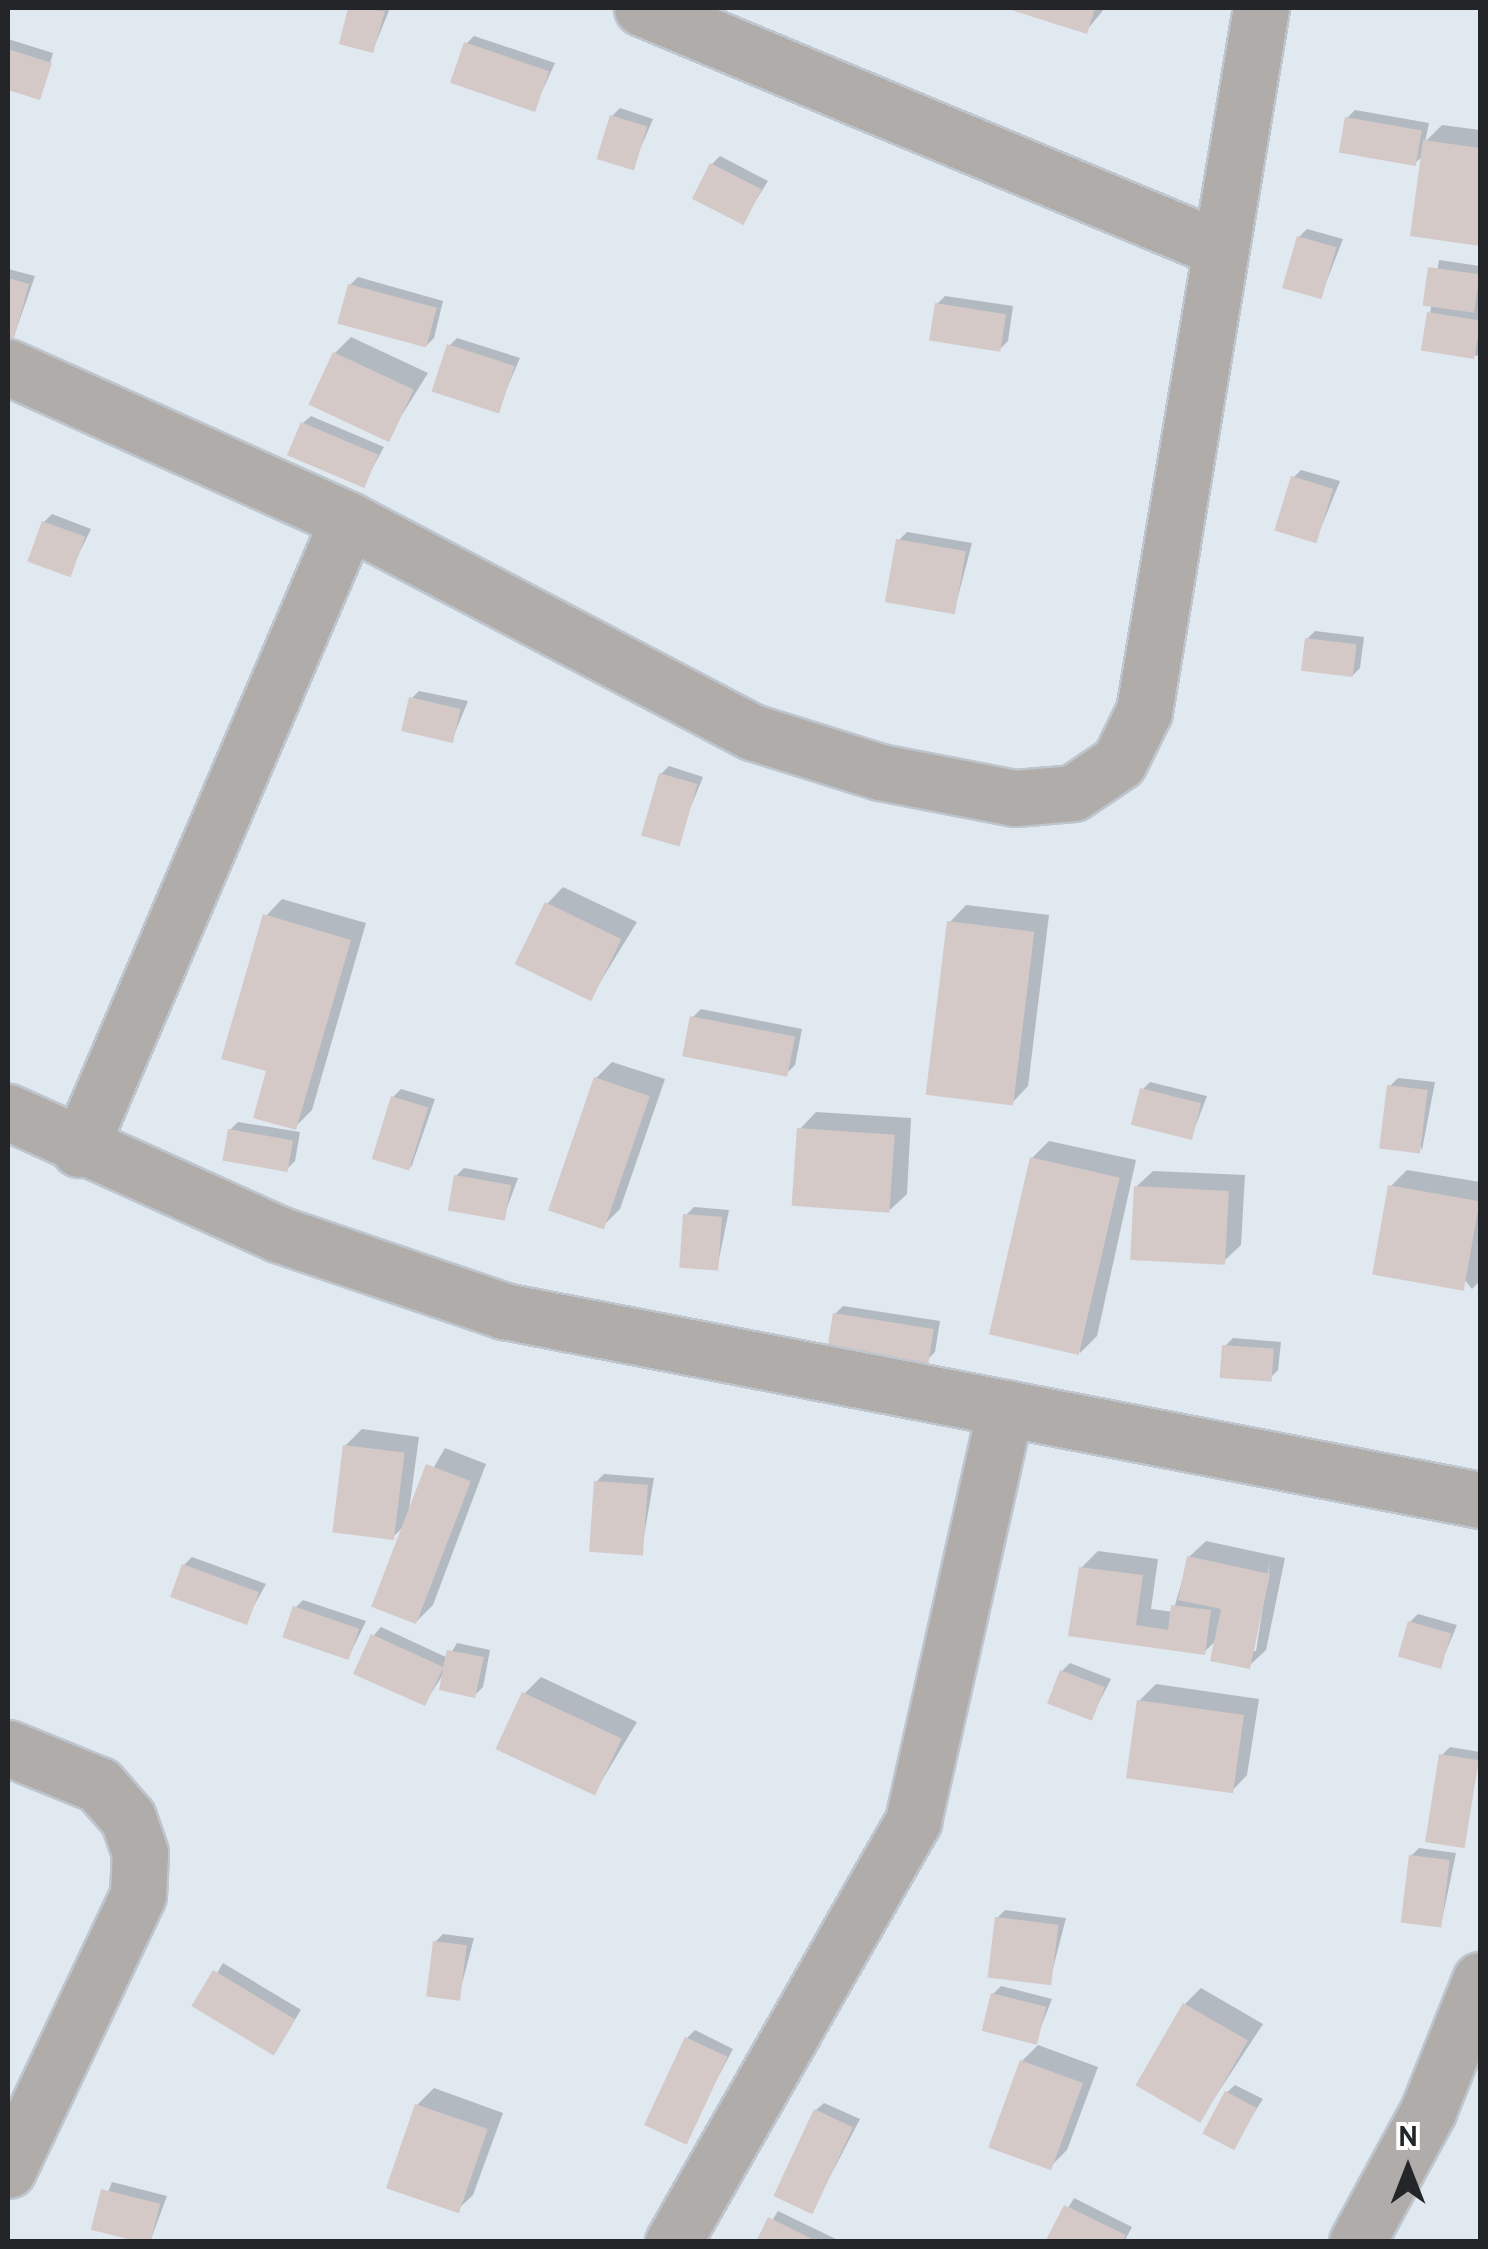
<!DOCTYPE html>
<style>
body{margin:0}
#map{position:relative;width:1488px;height:2249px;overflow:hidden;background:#e0e8f0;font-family:Overpass,sans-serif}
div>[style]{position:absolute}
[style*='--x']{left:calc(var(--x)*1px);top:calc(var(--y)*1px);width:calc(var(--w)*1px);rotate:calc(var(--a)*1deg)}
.shadow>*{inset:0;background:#0003;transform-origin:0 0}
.building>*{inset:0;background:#d4c9c7;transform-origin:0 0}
.roads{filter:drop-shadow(2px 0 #bec5cc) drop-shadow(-2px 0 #bec5cc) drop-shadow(0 2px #bec5cc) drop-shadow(0 -2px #bec5cc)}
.minor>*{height:55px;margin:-27.5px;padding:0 27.5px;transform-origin:27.5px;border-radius:27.5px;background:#b0aca9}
span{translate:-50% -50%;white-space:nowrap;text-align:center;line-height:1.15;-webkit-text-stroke:9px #fff;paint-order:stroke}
.frame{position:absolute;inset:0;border:10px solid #232528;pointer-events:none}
.north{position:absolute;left:1358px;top:2119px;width:100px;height:100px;-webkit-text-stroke:8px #fff;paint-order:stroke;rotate:0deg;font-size:28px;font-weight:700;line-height:40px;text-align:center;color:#232528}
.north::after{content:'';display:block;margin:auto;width:35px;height:45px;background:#232528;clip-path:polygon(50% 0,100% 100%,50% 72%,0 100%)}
</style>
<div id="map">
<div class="shadow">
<i style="clip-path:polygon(351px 8px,390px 8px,373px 50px,342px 42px)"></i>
<i style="clip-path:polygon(1010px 8px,1105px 8px,1086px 31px)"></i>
<i style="clip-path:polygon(474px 36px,555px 63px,534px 109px,466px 44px)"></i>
<i style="clip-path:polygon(8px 39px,53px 53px,40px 97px,8px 87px)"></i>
<i style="clip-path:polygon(620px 108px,653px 119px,632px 168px,612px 116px)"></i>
<i style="clip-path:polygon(1355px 110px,1429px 123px,1425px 142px,1442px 125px,1480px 130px,1480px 243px,1413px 234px,1424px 155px,1414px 164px,1347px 118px)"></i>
<i style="clip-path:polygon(720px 156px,768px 181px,743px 221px,712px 164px)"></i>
<i style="clip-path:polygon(1307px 229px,1343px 239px,1321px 296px,1299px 237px)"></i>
<i style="clip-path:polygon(1439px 260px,1480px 266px,1480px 356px,1424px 349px)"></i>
<i style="clip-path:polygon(8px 269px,35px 276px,8px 353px)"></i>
<i style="clip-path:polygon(358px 277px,443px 301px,434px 338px,426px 346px,350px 285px)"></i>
<i style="clip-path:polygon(945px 296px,1013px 306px,1008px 341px,1000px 349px,937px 304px)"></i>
<i style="clip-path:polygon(351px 337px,428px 373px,387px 439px,335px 353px)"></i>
<i style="clip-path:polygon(457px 338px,520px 358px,497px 411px,449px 346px)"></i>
<i style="clip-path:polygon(311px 416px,384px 447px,363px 485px,303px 423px)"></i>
<i style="clip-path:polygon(1301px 470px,1340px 481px,1316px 540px,1293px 478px)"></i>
<i style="clip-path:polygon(52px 514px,91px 529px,69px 574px,44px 522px)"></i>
<i style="clip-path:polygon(907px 532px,972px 543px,954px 612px,899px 540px)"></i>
<i style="clip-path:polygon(1315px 631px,1364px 637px,1360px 668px,1352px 676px,1307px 639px)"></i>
<i style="clip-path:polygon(419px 691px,468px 701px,452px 740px,411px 699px)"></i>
<i style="clip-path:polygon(669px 766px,703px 777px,676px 843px,661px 774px)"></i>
<i style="clip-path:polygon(563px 887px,637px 922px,591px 997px,547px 904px)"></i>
<i style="clip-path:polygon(282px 899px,366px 923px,312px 1110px,295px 1127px,270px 1070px,266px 916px)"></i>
<i style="clip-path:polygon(966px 905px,1049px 915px,1028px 1086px,1012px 1103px,950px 922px)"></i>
<i style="clip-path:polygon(701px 1009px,802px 1029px,795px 1065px,787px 1073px,693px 1017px)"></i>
<i style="clip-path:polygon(612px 1062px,665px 1079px,620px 1209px,603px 1226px,596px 1078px)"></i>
<i style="clip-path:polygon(1398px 1078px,1435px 1082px,1422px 1150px,1390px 1086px)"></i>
<i style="clip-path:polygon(1150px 1082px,1207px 1096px,1191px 1138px,1142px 1090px)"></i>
<i style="clip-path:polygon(401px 1089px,435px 1099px,411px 1168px,393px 1097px)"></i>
<i style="clip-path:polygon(816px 1112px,911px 1118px,907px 1194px,890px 1210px,800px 1129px)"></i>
<i style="clip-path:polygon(238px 1122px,300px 1132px,295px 1161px,287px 1169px,230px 1130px)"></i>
<i style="clip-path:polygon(1049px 1141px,1136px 1160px,1097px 1336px,1080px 1353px,1032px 1158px)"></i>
<i style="clip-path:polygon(464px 1168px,518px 1178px,503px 1219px,456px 1176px)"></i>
<i style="clip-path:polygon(1407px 1170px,1480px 1182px,1480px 1281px,1472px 1289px,1391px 1186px)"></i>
<i style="clip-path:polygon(1153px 1171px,1245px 1175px,1241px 1245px,1224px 1261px,1136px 1187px)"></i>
<i style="clip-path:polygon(694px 1207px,729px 1210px,717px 1269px,686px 1215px)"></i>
<i style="clip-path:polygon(843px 1306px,940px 1321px,935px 1352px,927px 1360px,835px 1314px)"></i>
<i style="clip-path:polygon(1233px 1338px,1281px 1342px,1278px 1370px,1270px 1378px,1225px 1346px)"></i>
<i style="clip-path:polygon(362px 1429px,419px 1437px,409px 1510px,445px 1448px,486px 1464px,433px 1605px,417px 1621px,407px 1523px,391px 1539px,345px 1446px)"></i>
<i style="clip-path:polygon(604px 1474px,654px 1478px,641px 1554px,596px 1482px)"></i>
<i style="clip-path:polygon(evenodd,1206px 1541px,1285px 1558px,1266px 1650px,1249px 1666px,1218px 1639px,1204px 1652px,1071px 1634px,1081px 1568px,1098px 1551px,1158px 1559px,1151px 1609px,1173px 1612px,1189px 1557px,1206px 1541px,1270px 1562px,1256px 1651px,1251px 1651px,1270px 1562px)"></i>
<i style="clip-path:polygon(192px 1557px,266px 1584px,245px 1622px,184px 1565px)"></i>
<i style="clip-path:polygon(303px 1600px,366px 1621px,349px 1656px,295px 1608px)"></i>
<i style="clip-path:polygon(1418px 1614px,1457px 1625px,1440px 1666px,1410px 1622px)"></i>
<i style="clip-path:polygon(381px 1627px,448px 1658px,457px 1643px,490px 1650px,483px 1687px,475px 1695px,442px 1676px,425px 1703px,374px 1635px)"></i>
<i style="clip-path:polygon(1070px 1663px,1111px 1679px,1091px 1718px,1062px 1671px)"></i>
<i style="clip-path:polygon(541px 1677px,637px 1722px,595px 1792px,524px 1694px)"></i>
<i style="clip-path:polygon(1156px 1684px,1259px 1699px,1247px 1775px,1231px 1792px,1139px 1701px)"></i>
<i style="clip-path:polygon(1450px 1747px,1480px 1752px,1464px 1846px,1442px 1755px)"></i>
<i style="clip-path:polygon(1419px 1848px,1456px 1853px,1441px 1925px,1411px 1856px)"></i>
<i style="clip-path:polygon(1005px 1910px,1066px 1918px,1049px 1984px,997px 1918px)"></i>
<i style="clip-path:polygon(443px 1934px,474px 1938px,458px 1999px,435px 1942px)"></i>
<i style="left:223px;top:1963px;width:91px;height:50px;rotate:31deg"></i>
<i style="clip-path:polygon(1001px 1986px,1052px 1999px,1035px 2042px,993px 1994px)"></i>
<i style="clip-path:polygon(1201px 1988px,1263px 2024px,1200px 2120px,1185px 2004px)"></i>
<i style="clip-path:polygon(695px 2030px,733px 2049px,684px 2141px,687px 2038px)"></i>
<i style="clip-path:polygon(1038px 2045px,1098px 2067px,1067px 2150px,1050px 2167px,1022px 2061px)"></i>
<i style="clip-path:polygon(1235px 2085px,1263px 2099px,1232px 2147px,1223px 2096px)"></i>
<i style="clip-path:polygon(434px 2088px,503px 2113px,473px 2195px,456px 2211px,417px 2105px)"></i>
<i style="clip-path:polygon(824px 2103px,860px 2119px,812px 2211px,816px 2110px)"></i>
<i style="clip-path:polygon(112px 2182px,167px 2196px,150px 2242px,94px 2228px)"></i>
<i style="clip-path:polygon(1074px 2198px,1132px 2227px,1124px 2242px,1048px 2242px)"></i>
<i style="clip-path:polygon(778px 2211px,842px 2242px,759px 2242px)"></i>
</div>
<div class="building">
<i style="clip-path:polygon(348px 8px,385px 11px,373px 53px,339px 44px)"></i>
<i style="clip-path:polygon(1005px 8px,1095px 8px,1087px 34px)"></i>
<i style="left:464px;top:42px;width:90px;height:43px;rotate:19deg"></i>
<i style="clip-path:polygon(8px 49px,52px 63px,40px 100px,8px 90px)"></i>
<i style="left:610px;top:115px;width:39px;height:46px;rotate:17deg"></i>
<i style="left:1345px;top:117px;width:78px;height:36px;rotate:10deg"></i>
<i style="clip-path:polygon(1423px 140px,1480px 148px,1480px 246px,1410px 236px)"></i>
<i style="left:710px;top:163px;width:58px;height:40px;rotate:27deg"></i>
<i style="left:1297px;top:236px;width:41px;height:54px;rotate:16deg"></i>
<i style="left:1428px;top:267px;width:52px;height:39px;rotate:8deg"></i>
<i style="clip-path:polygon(8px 278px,29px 284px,9px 356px,8px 356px)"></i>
<i style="left:348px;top:284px;width:92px;height:41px;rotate:15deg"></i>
<i style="left:935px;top:303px;width:72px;height:38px;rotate:9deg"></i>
<i style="left:1427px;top:312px;width:54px;height:39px;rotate:9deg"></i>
<i style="left:447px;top:344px;width:71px;height:50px;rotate:18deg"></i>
<i style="left:333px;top:352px;width:89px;height:58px;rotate:25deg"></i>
<i style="left:301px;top:422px;width:84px;height:36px;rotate:23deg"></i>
<i style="left:1291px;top:476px;width:44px;height:57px;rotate:17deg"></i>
<i style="left:42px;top:521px;width:46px;height:43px;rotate:20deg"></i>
<i style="left:896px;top:539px;width:71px;height:64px;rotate:10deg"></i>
<i style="left:1305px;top:638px;width:52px;height:33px;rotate:7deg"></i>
<i style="left:409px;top:697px;width:53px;height:35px;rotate:13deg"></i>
<i style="left:659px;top:773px;width:40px;height:65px;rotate:16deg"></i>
<i style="left:545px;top:902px;width:85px;height:69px;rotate:26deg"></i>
<i style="clip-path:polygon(263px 914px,351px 940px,296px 1130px,253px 1118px,266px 1071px,221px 1059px)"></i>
<i style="left:947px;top:921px;width:88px;height:175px;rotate:7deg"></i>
<i style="left:690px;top:1016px;width:107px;height:41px;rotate:11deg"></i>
<i style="left:594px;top:1077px;width:59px;height:141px;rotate:19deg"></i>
<i style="left:1387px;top:1085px;width:41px;height:64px;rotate:7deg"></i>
<i style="left:1140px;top:1088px;width:63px;height:38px;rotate:14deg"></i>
<i style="left:391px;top:1096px;width:39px;height:66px;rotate:17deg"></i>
<i style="left:797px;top:1128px;width:98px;height:78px;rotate:4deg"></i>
<i style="left:228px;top:1129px;width:66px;height:32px;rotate:10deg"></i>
<i style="left:1030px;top:1157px;width:92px;height:182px;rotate:13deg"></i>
<i style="left:454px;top:1175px;width:58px;height:36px;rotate:10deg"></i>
<i style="left:1388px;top:1185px;width:93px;height:91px;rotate:10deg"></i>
<i style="left:1134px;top:1186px;width:95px;height:74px;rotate:3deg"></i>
<i style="left:683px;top:1214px;width:39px;height:54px;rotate:4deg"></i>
<i style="left:833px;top:1313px;width:102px;height:35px;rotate:9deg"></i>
<i style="left:1222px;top:1345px;width:52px;height:33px;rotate:4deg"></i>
<i style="left:343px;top:1445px;width:62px;height:88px;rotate:7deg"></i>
<i style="left:426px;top:1464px;width:48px;height:153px;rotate:21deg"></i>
<i style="left:594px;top:1481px;width:54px;height:71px;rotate:4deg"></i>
<i style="clip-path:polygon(1187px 1556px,1270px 1574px,1250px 1669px,1210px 1661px,1221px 1609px,1178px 1600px)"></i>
<i style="left:182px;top:1564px;width:82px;height:35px;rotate:20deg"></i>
<i style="clip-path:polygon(1079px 1567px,1143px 1575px,1136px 1625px,1168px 1630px,1171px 1605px,1211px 1610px,1205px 1655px,1068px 1636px)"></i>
<i style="left:293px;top:1606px;width:70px;height:33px;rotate:19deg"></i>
<i style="left:1408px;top:1621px;width:45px;height:37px;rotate:16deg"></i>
<i style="clip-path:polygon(371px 1634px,443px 1667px,447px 1650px,484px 1657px,475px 1698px,439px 1690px,443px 1668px,425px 1706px,353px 1674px)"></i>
<i style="left:1060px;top:1670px;width:48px;height:36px;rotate:21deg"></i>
<i style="left:522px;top:1692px;width:110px;height:63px;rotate:25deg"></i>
<i style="left:1137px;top:1700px;width:108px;height:79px;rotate:8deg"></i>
<i style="left:1439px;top:1754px;width:40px;height:89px;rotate:9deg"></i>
<i style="left:1409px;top:1855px;width:41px;height:68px;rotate:7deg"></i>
<i style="left:995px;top:1917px;width:64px;height:61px;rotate:7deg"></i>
<i style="left:433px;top:1941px;width:34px;height:56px;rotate:7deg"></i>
<i style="left:213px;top:1970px;width:96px;height:42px;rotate:31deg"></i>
<i style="left:991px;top:1993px;width:57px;height:39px;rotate:14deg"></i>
<i style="left:1183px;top:2003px;width:75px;height:95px;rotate:30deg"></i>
<i style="left:685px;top:2037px;width:47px;height:97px;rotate:25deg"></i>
<i style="left:1020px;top:2060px;width:67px;height:93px;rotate:20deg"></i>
<i style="left:1225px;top:2091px;width:36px;height:48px;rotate:28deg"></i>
<i style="left:415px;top:2104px;width:77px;height:89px;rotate:19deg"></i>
<i style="left:814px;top:2109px;width:43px;height:96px;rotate:25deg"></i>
<i style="left:101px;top:2189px;width:61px;height:42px;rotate:14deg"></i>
<i style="clip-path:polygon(1064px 2205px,1126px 2235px,1122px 2242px,1045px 2242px)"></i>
<i style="clip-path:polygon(768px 2217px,818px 2242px,756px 2242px)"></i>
</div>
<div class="roads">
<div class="minor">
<i style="--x:642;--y:8;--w:622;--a:22.61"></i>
<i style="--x:8;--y:367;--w:373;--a:24.2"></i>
<i style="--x:348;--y:520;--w:456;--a:27.7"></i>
<i style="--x:752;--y:732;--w:134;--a:17.4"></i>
<i style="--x:880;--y:772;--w:137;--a:10.9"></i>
<i style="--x:1015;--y:798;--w:58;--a:-4.9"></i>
<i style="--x:1073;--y:793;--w:55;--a:-34"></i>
<i style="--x:1119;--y:762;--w:57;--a:-63.9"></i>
<i style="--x:1144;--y:711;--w:713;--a:-80.55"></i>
<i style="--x:8;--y:1112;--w:296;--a:24.3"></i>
<i style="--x:278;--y:1234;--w:239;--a:18.8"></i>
<i style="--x:504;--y:1311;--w:994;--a:10.96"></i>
<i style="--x:79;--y:1149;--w:684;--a:-66.85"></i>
<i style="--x:8;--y:1748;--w:98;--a:22.1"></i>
<i style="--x:99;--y:1785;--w:44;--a:48.7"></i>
<i style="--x:128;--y:1818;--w:37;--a:71"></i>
<i style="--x:140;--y:1853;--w:42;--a:92.7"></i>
<i style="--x:138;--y:1895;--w:304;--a:115.3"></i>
<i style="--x:673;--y:2242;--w:485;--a:-60.3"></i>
<i style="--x:913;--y:1821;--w:423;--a:-77.4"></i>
<i style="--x:1357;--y:2242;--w:149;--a:-61.5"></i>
<i style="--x:1428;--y:2111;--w:141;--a:-68.3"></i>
</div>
</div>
<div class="frame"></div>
<div class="north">N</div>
</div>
